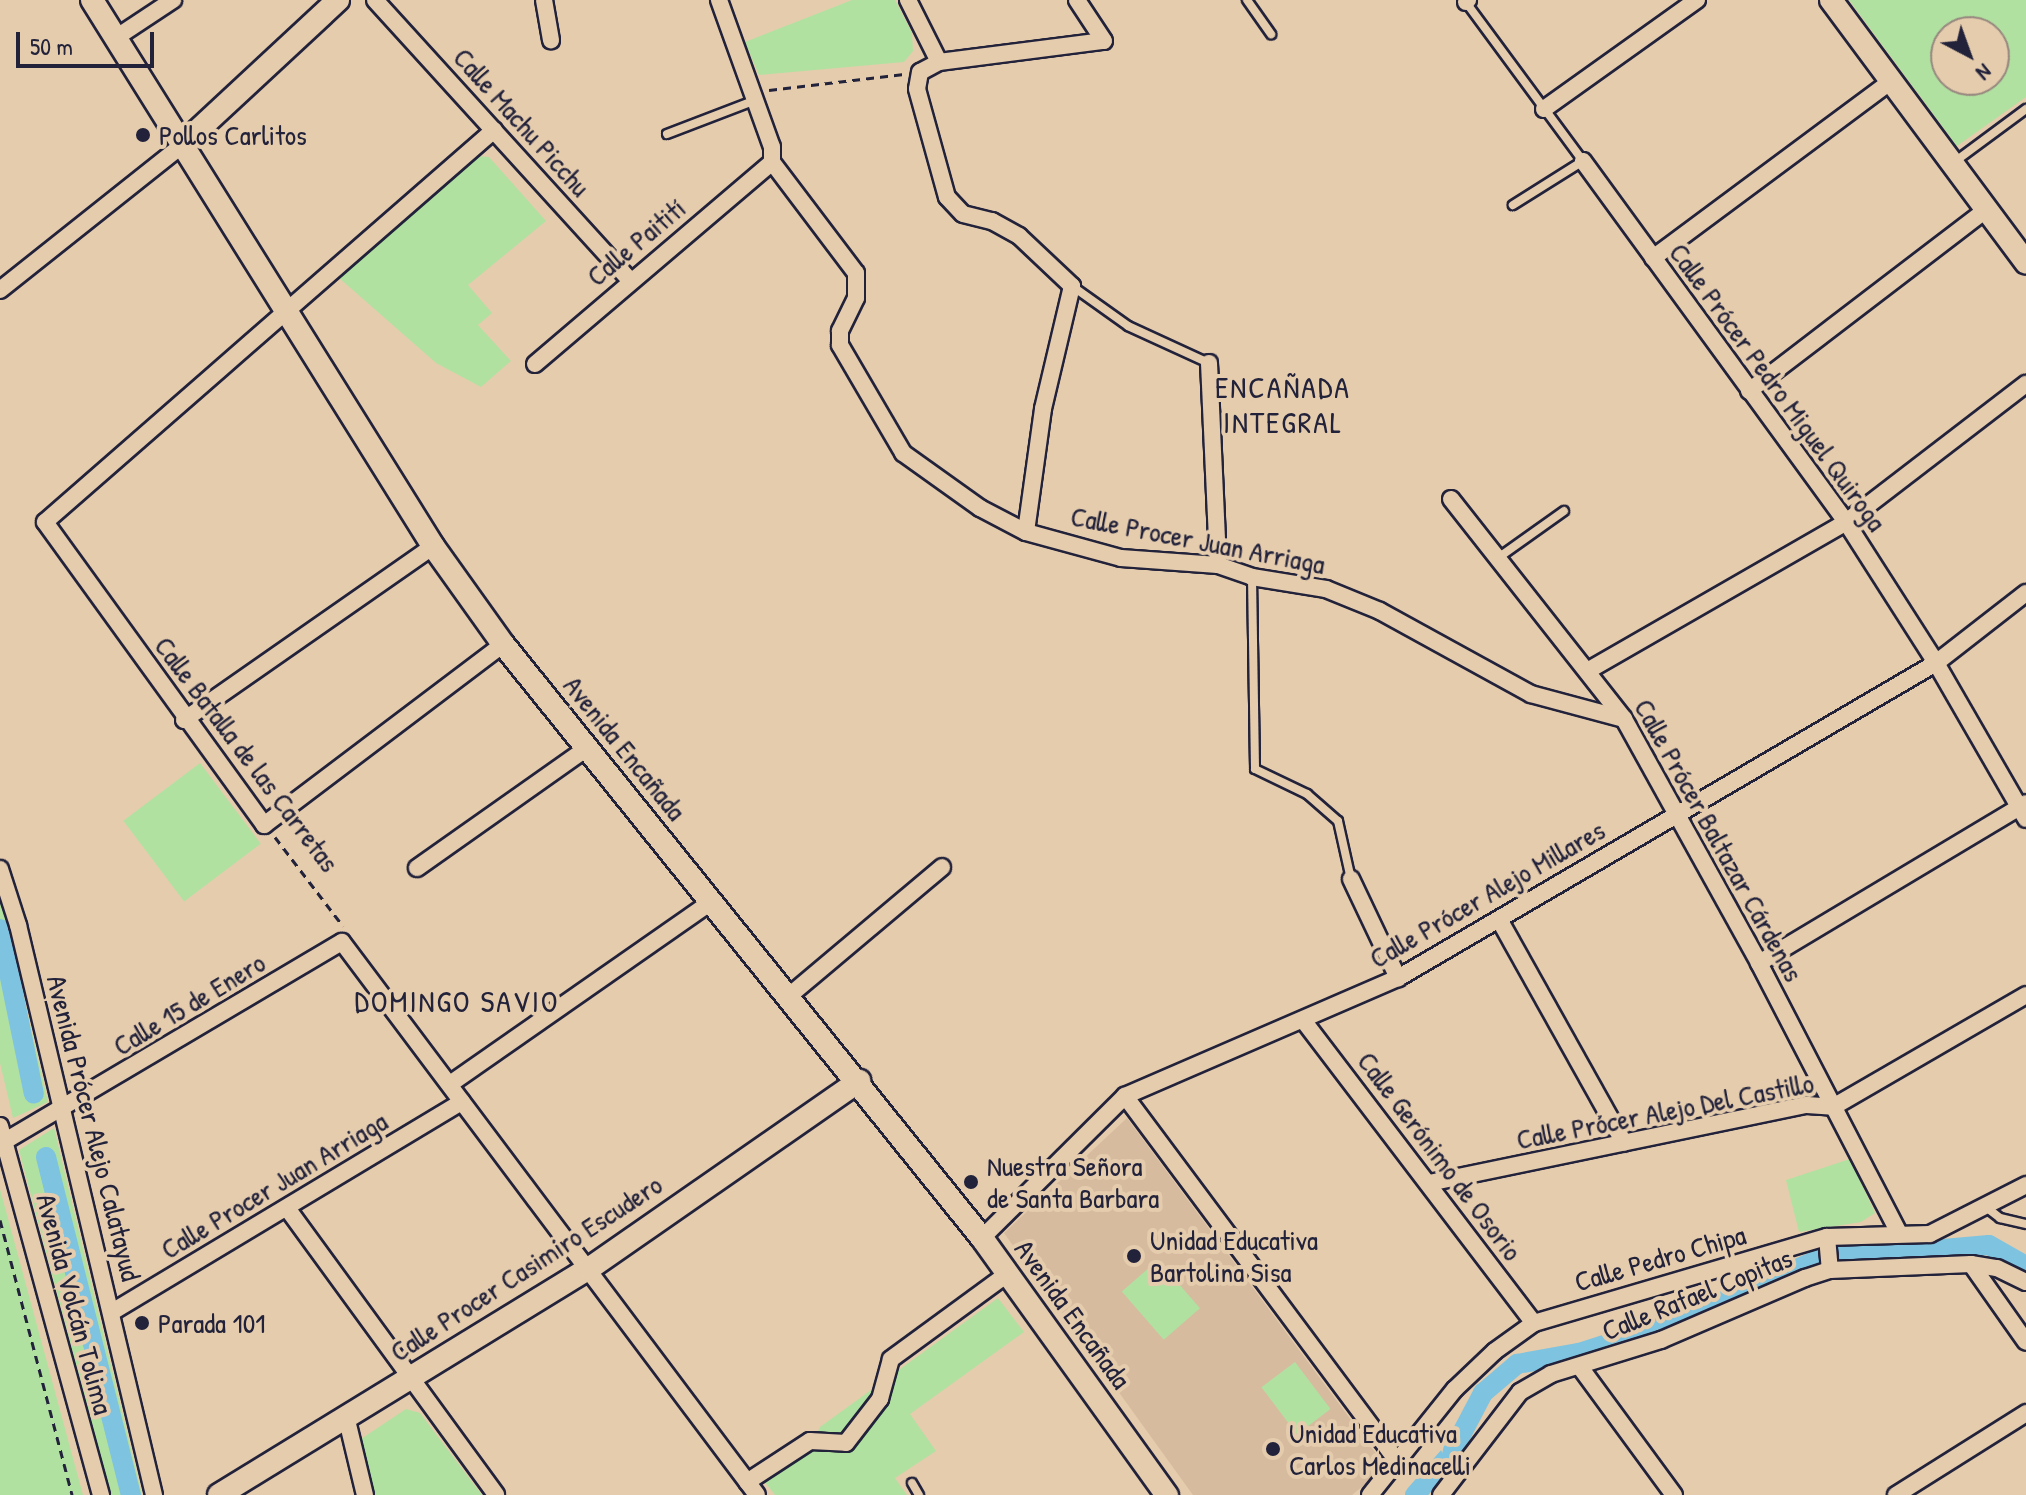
<!DOCTYPE html>
<meta charset="utf-8">
<style>
body{margin:0}
#map{position:relative;width:2026px;height:1495px;overflow:hidden;background:#e5ccad;font-family:"Patrick Hand",sans-serif}
div>[style]{position:absolute}
[style*='--x']{left:calc(var(--x)*1px);top:calc(var(--y)*1px);width:calc(var(--w)*1px);rotate:calc(var(--a)*1deg)}
.built>*{inset:0;background:#d6bb9e}
.green>*{inset:0;background:#b1e1a0;transform-origin:0 0}
.canal>*{height:20px;margin:-10px;padding:0 10px;transform-origin:10px;border-radius:10px;background:#7ec3df}
.path>*{height:3px;margin-top:-1.5px;transform-origin:0;background:repeating-linear-gradient(90deg,#22223b 0 8px,transparent 0 14px)}
.roads{filter:drop-shadow(2px 0 #22223b) drop-shadow(-2px 0 #22223b) drop-shadow(0 2px #22223b) drop-shadow(0 -2px #22223b)}
.lane>*{height:8px;margin:-4px;padding:0 4px;transform-origin:4px;border-radius:4px;background:#e5ccad}
.street>*{height:16px;margin:-8px;padding:0 8px;transform-origin:8px;border-radius:8px;background:#e5ccad}
.secondary>*{height:22px;margin:-11px;padding:0 11px;transform-origin:11px;border-radius:11px;background:#e5ccad}
.dots>*{width:22px;height:22px;translate:-50% -50%;box-sizing:border-box;border:4px solid #e5ccad;border-radius:50%}
span{translate:-50% -50%;white-space:nowrap;text-align:center;line-height:1.15;-webkit-text-stroke:8px #e5ccad;paint-order:stroke}
.street-label{font-size:28px;color:#22223b}
.poi-label{font-size:28px;color:#22223b}
.left{translate:0 -50%;text-align:left}
.neighbourhood-label{font-size:30px;color:#22223b;letter-spacing:2px}
.north{position:absolute;left:1930px;top:16px;width:80px;height:80px;box-sizing:border-box;background:#e5ccad;border:2px solid #97887f;border-radius:50%;rotate:139deg;font-size:22px;font-weight:700;line-height:32px;text-align:center;color:#22223b}
.north::after{content:'';display:block;margin:auto;width:28px;height:36px;background:#22223b;clip-path:polygon(50% 0,100% 100%,50% 72%,0 100%)}
.scale{position:absolute;left:16px;top:32px;width:138px;height:36px;box-sizing:border-box;border:4px solid #22223b;border-top:0;padding-left:10px;font-size:24px;line-height:28px;white-space:nowrap;color:#22223b;-webkit-text-stroke:6px #e5ccad;paint-order:stroke}
</style>
<div id="map">
<div class="built">
<i style="clip-path:polygon(1127px 1118px,1386px 1467px,1352px 1495px,1193px 1495px,1004px 1233px)"></i>
</div>
<div class="green">
<i style="clip-path:polygon(852px 0,895px 0,912px 33px,913px 51px,904px 62px,759px 75px,745px 42px)"></i>
<i style="clip-path:polygon(evenodd,1849px 0,2026px 0,2026px 97px,1957px 146px,1849px 0,1946px 32px,1994px 32px,1994px 80px,1946px 80px,1946px 32px)"></i>
<i style="clip-path:polygon(477px 156px,489px 157px,546px 221px,468px 285px,492px 313px,478px 325px,511px 361px,481px 387px,436px 363px,338px 277px)"></i>
<i style="left:200px;top:763px;width:101px;height:96px;rotate:53deg"></i>
<i style="clip-path:polygon(0 894px,48px 1102px,13px 1118px,0 1063px)"></i>
<i style="clip-path:polygon(54px 1128px,142px 1495px,111px 1495px,19px 1150px)"></i>
<i style="clip-path:polygon(1850px 1159px,1875px 1213px,1861px 1222px,1799px 1232px,1786px 1180px)"></i>
<i style="clip-path:polygon(0 1189px,83px 1495px,0 1495px)"></i>
<i style="left:1158px;top:1260px;width:64px;height:48px;rotate:49deg"></i>
<i style="clip-path:polygon(998px 1298px,1024px 1332px,910px 1414px,936px 1451px,895px 1478px,907px 1495px,775px 1495px,764px 1481px,810px 1448px,820px 1427px)"></i>
<i style="left:1295px;top:1362px;width:59px;height:42px;rotate:53deg"></i>
<i style="clip-path:polygon(406px 1409px,420px 1413px,482px 1495px,371px 1495px,361px 1439px)"></i>
</div>
<div class="canal">
<i style="--x:0;--y:929;--w:168;--a:78.4"></i>
<i style="--x:46;--y:1157;--w:349;--a:75.9"></i>
<i style="--x:1415;--y:1495;--w:55;--a:-48.7"></i>
<i style="--x:1451;--y:1454;--w:69;--a:-62.3"></i>
<i style="--x:1483;--y:1393;--w:45;--a:-40.5"></i>
<i style="--x:1517;--y:1364;--w:63;--a:-10.1"></i>
<i style="--x:1579;--y:1353;--w:99;--a:-17.7"></i>
<i style="--x:1673;--y:1323;--w:180;--a:-23.6"></i>
<i style="--x:1838;--y:1251;--w:60;--a:1.9"></i>
<i style="--x:1898;--y:1253;--w:91;--a:-5"></i>
<i style="--x:1989;--y:1245;--w:43;--a:29.6"></i>
</div>
<div class="path">
<i style="--x:769;--y:90;--w:136;--a:-6.8"></i>
<i style="--x:275;--y:837;--w:112;--a:52.6"></i>
<i style="--x:0;--y:1220;--w:284;--a:75.3"></i>
</div>
<div class="roads">
<div class="lane">
<i style="--x:1247;--y:0;--w:42;--a:54.8"></i>
<i style="--x:1465;--y:1;--w:199;--a:53.6"></i>
<i style="--x:1583;--y:161;--w:83;--a:147.8"></i>
<i style="--x:667;--y:134;--w:95;--a:-20.9"></i>
<i style="--x:1953;--y:163;--w:91;--a:-36.5"></i>
<i style="--x:1072;--y:286;--w:69;--a:35.5"></i>
<i style="--x:1128;--y:326;--w:89;--a:24.6"></i>
<i style="--x:1498;--y:558;--w:81;--a:-35.5"></i>
<i style="--x:1252;--y:577;--w:192;--a:89.1"></i>
<i style="--x:1255;--y:769;--w:58;--a:25.7"></i>
<i style="--x:1307;--y:794;--w:41;--a:41.1"></i>
<i style="--x:1338;--y:821;--w:59;--a:77.4"></i>
<i style="--x:1986;--y:1207;--w:18;--a:38"></i>
<i style="--x:2000;--y:1218;--w:27;--a:13"></i>
<i style="--x:912;--y:1483;--w:14;--a:60"></i>
</div>
<div class="street">
<i style="--x:375;--y:0;--w:379;--a:47.7"></i>
<i style="--x:544;--y:0;--w:41;--a:80.1"></i>
<i style="--x:719;--y:0;--w:156;--a:70.2"></i>
<i style="--x:772;--y:147;--w:15;--a:90"></i>
<i style="--x:772;--y:162;--w:139;--a:52.9"></i>
<i style="--x:856;--y:273;--w:25;--a:90"></i>
<i style="--x:856;--y:298;--w:37;--a:116"></i>
<i style="--x:840;--y:331;--w:14;--a:90"></i>
<i style="--x:840;--y:345;--w:125;--a:59.7"></i>
<i style="--x:903;--y:453;--w:95;--a:35.5"></i>
<i style="--x:980;--y:508;--w:52;--a:27.6"></i>
<i style="--x:1026;--y:532;--w:98;--a:15.3"></i>
<i style="--x:1121;--y:558;--w:97;--a:4.1"></i>
<i style="--x:1218;--y:565;--w:36;--a:19"></i>
<i style="--x:1252;--y:577;--w:75;--a:9.2"></i>
<i style="--x:1326;--y:589;--w:58;--a:22.2"></i>
<i style="--x:1380;--y:611;--w:172;--a:28.8"></i>
<i style="--x:1531;--y:694;--w:96;--a:15"></i>
<i style="--x:908;--y:0;--w:69;--a:63.4"></i>
<i style="--x:939;--y:62;--w:21;--a:152"></i>
<i style="--x:920;--y:72;--w:17;--a:100"></i>
<i style="--x:917;--y:89;--w:112;--a:74.5"></i>
<i style="--x:947;--y:197;--w:23;--a:47"></i>
<i style="--x:963;--y:214;--w:30;--a:14"></i>
<i style="--x:992;--y:221;--w:31;--a:29"></i>
<i style="--x:1019;--y:236;--w:73;--a:43.3"></i>
<i style="--x:1072;--y:286;--w:126;--a:103.3"></i>
<i style="--x:1043;--y:409;--w:124;--a:97.9"></i>
<i style="--x:1466;--y:2;--w:3;--a:-45"></i>
<i style="--x:114;--y:39;--w:71;--a:-33.5"></i>
<i style="--x:939;--y:62;--w:166;--a:-7.3"></i>
<i style="--x:1104;--y:41;--w:49;--a:-123.4"></i>
<i style="--x:1544;--y:109;--w:188;--a:-35.5"></i>
<i style="--x:494;--y:130;--w:596;--a:138.88"></i>
<i style="--x:45;--y:522;--w:374;--a:54.1"></i>
<i style="--x:264;--y:825;--w:300;--a:-37.1"></i>
<i style="--x:1583;--y:161;--w:447;--a:53.9"></i>
<i style="--x:1846;--y:522;--w:167;--a:57.4"></i>
<i style="--x:1936;--y:663;--w:180;--a:60"></i>
<i style="--x:1653;--y:258;--w:297;--a:-36.6"></i>
<i style="--x:0;--y:290;--w:233;--a:-38.5"></i>
<i style="--x:1209;--y:363;--w:202;--a:87.4"></i>
<i style="--x:535;--y:364;--w:311;--a:-40.4"></i>
<i style="--x:1749;--y:391;--w:298;--a:-37.4"></i>
<i style="--x:1451;--y:499;--w:280;--a:51.8"></i>
<i style="--x:1624;--y:719;--w:279;--a:61"></i>
<i style="--x:1759;--y:963;--w:304;--a:62.6"></i>
<i style="--x:1589;--y:670;--w:297;--a:-29.9"></i>
<i style="--x:1846;--y:522;--w:227;--a:-37.5"></i>
<i style="--x:184;--y:720;--w:304;--a:-34.9"></i>
<i style="--x:417;--y:868;--w:207;--a:-35.2"></i>
<i style="--x:0;--y:869;--w:59;--a:72.2"></i>
<i style="--x:18;--y:925;--w:586;--a:76.58"></i>
<i style="--x:1351;--y:879;--w:110;--a:64.6"></i>
<i style="--x:1500;--y:921;--w:254;--a:60.8"></i>
<i style="--x:1759;--y:963;--w:311;--a:-30.9"></i>
<i style="--x:789;--y:996;--w:200;--a:-40.1"></i>
<i style="--x:1303;--y:1020;--w:381;--a:52.7"></i>
<i style="--x:450;--y:1084;--w:320;--a:-34.9"></i>
<i style="--x:1125;--y:1096;--w:455;--a:53.3"></i>
<i style="--x:0;--y:1126;--w:383;--a:74.7"></i>
<i style="--x:0;--y:1144;--w:397;--a:-30.6"></i>
<i style="--x:342;--y:942;--w:691;--a:53.11"></i>
<i style="--x:1429;--y:1183;--w:386;--a:-11.7"></i>
<i style="--x:1807;--y:1105;--w:26;--a:4"></i>
<i style="--x:1833;--y:1107;--w:223;--a:-30.1"></i>
<i style="--x:287;--y:1208;--w:355;--a:53.9"></i>
<i style="--x:1827;--y:1237;--w:33;--a:85"></i>
<i style="--x:982;--y:1238;--w:202;--a:-44.8"></i>
<i style="--x:1125;--y:1096;--w:297;--a:-23.4"></i>
<i style="--x:1398;--y:978;--w:623;--a:-30.35"></i>
<i style="--x:1936;--y:663;--w:114;--a:-37.9"></i>
<i style="--x:1971;--y:1264;--w:95;--a:54.8"></i>
<i style="--x:112;--y:1312;--w:408;--a:-31"></i>
<i style="--x:1580;--y:1367;--w:159;--a:53.7"></i>
<i style="--x:346;--y:1416;--w:81;--a:76.5"></i>
<i style="--x:747;--y:1482;--w:75;--a:-33.1"></i>
<i style="--x:810;--y:1441;--w:36;--a:3"></i>
<i style="--x:846;--y:1443;--w:56;--a:-52.3"></i>
<i style="--x:880;--y:1399;--w:41;--a:-74.6"></i>
<i style="--x:891;--y:1359;--w:144;--a:-36.2"></i>
<i style="--x:1370;--y:1495;--w:136;--a:-51.3"></i>
<i style="--x:1455;--y:1389;--w:55;--a:-43.5"></i>
<i style="--x:1495;--y:1351;--w:48;--a:-35.7"></i>
<i style="--x:1534;--y:1323;--w:305;--a:-16.4"></i>
<i style="--x:1827;--y:1237;--w:103;--a:-1.7"></i>
<i style="--x:1930;--y:1234;--w:108;--a:-27"></i>
<i style="--x:1441;--y:1495;--w:130;--a:-52.5"></i>
<i style="--x:1520;--y:1392;--w:36;--a:-30"></i>
<i style="--x:1551;--y:1374;--w:115;--a:-17.2"></i>
<i style="--x:1661;--y:1340;--w:157;--a:-23.3"></i>
<i style="--x:1805;--y:1278;--w:26;--a:-18"></i>
<i style="--x:1830;--y:1270;--w:141;--a:-2.4"></i>
<i style="--x:1971;--y:1264;--w:26;--a:9"></i>
<i style="--x:1997;--y:1268;--w:32;--a:26"></i>
<i style="--x:1896;--y:1495;--w:154;--a:-32.2"></i>
</div>
<div class="secondary">
<i style="--x:92;--y:0;--w:644;--a:58.01"></i>
<i style="--x:433;--y:546;--w:120;--a:54.5"></i>
<i style="--x:503;--y:644;--w:763;--a:51.12"></i>
<i style="--x:982;--y:1238;--w:317;--a:54.3"></i>
<i style="--x:1831;--y:0;--w:327;--a:53.4"></i>
<i style="--x:182;--y:145;--w:213;--a:-42.9"></i>
<i style="--x:219;--y:1495;--w:435;--a:-31.5"></i>
<i style="--x:590;--y:1268;--w:328;--a:-34.8"></i>
</div>
</div>
<div class="dots">
<i style="left:143px;top:135px;background:#22223b"></i>
<i style="left:971px;top:1182px;background:#22223b"></i>
<i style="left:1134px;top:1256px;background:#22223b"></i>
<i style="left:142px;top:1323px;background:#22223b"></i>
<i style="left:1273px;top:1449px;background:#22223b"></i>
</div>
<div class="street-label">
<span style="left:522px;top:122px;rotate:48deg">Calle Machu Picchu</span>
<span style="left:636px;top:242px;rotate:-40deg">Calle Paitití</span>
<span style="left:1778px;top:387px;rotate:54deg">Calle Prócer Pedro Miguel Quiroga</span>
<span style="left:1198px;top:540px;rotate:11deg">Calle Procer Juan Arriaga</span>
<span style="left:625px;top:748px;rotate:51deg">Avenida Encañada</span>
<span style="left:247px;top:754px;rotate:53deg">Calle Batalla de las Carretas</span>
<span style="left:1719px;top:840px;rotate:61deg">Calle Prócer Baltazar Cárdenas</span>
<span style="left:1487px;top:894px;rotate:-30deg">Calle Prócer Alejo Millares</span>
<span style="left:189px;top:1004px;rotate:-31deg">Calle 15 de Enero</span>
<span style="left:1665px;top:1111px;rotate:-11deg">Calle Prócer Alejo Del Castillo</span>
<span style="left:94px;top:1128px;rotate:76deg">Avenida Prócer Alejo Calatayud</span>
<span style="left:1440px;top:1156px;rotate:53deg">Calle Gerónimo de Osorio</span>
<span style="left:274px;top:1185px;rotate:-31deg">Calle Procer Juan Arriaga</span>
<span style="left:1660px;top:1258px;rotate:-16deg">Calle Pedro Chipa</span>
<span style="left:526px;top:1268px;rotate:-33deg">Calle Procer Casimiro Escudero</span>
<span style="left:1697px;top:1294px;rotate:-22deg">Calle Rafael Copitas</span>
<span style="left:75px;top:1304px;rotate:75deg">Avenida Volcán Tolima</span>
<span style="left:1073px;top:1314px;rotate:54deg">Avenida Encañada</span>
</div>
<div class="poi-label">
<span class="left" style="left:159px;top:135px">Pollos Carlitos</span>
<span class="left" style="left:987px;top:1182px">Nuestra Señora<br>de Santa Barbara</span>
<span class="left" style="left:1150px;top:1256px">Unidad Educativa<br>Bartolina Sisa</span>
<span class="left" style="left:158px;top:1323px">Parada 101</span>
<span class="left" style="left:1289px;top:1449px">Unidad Educativa<br>Carlos Medinacelli</span>
</div>
<div class="neighbourhood-label">
<span style="left:1283px;top:404px">ENCAÑADA<br>INTEGRAL</span>
<span style="left:457px;top:1001px">DOMINGO SAVIO</span>
</div>
<div class="north">N</div>
<div class="scale">50 m</div>
</div>
